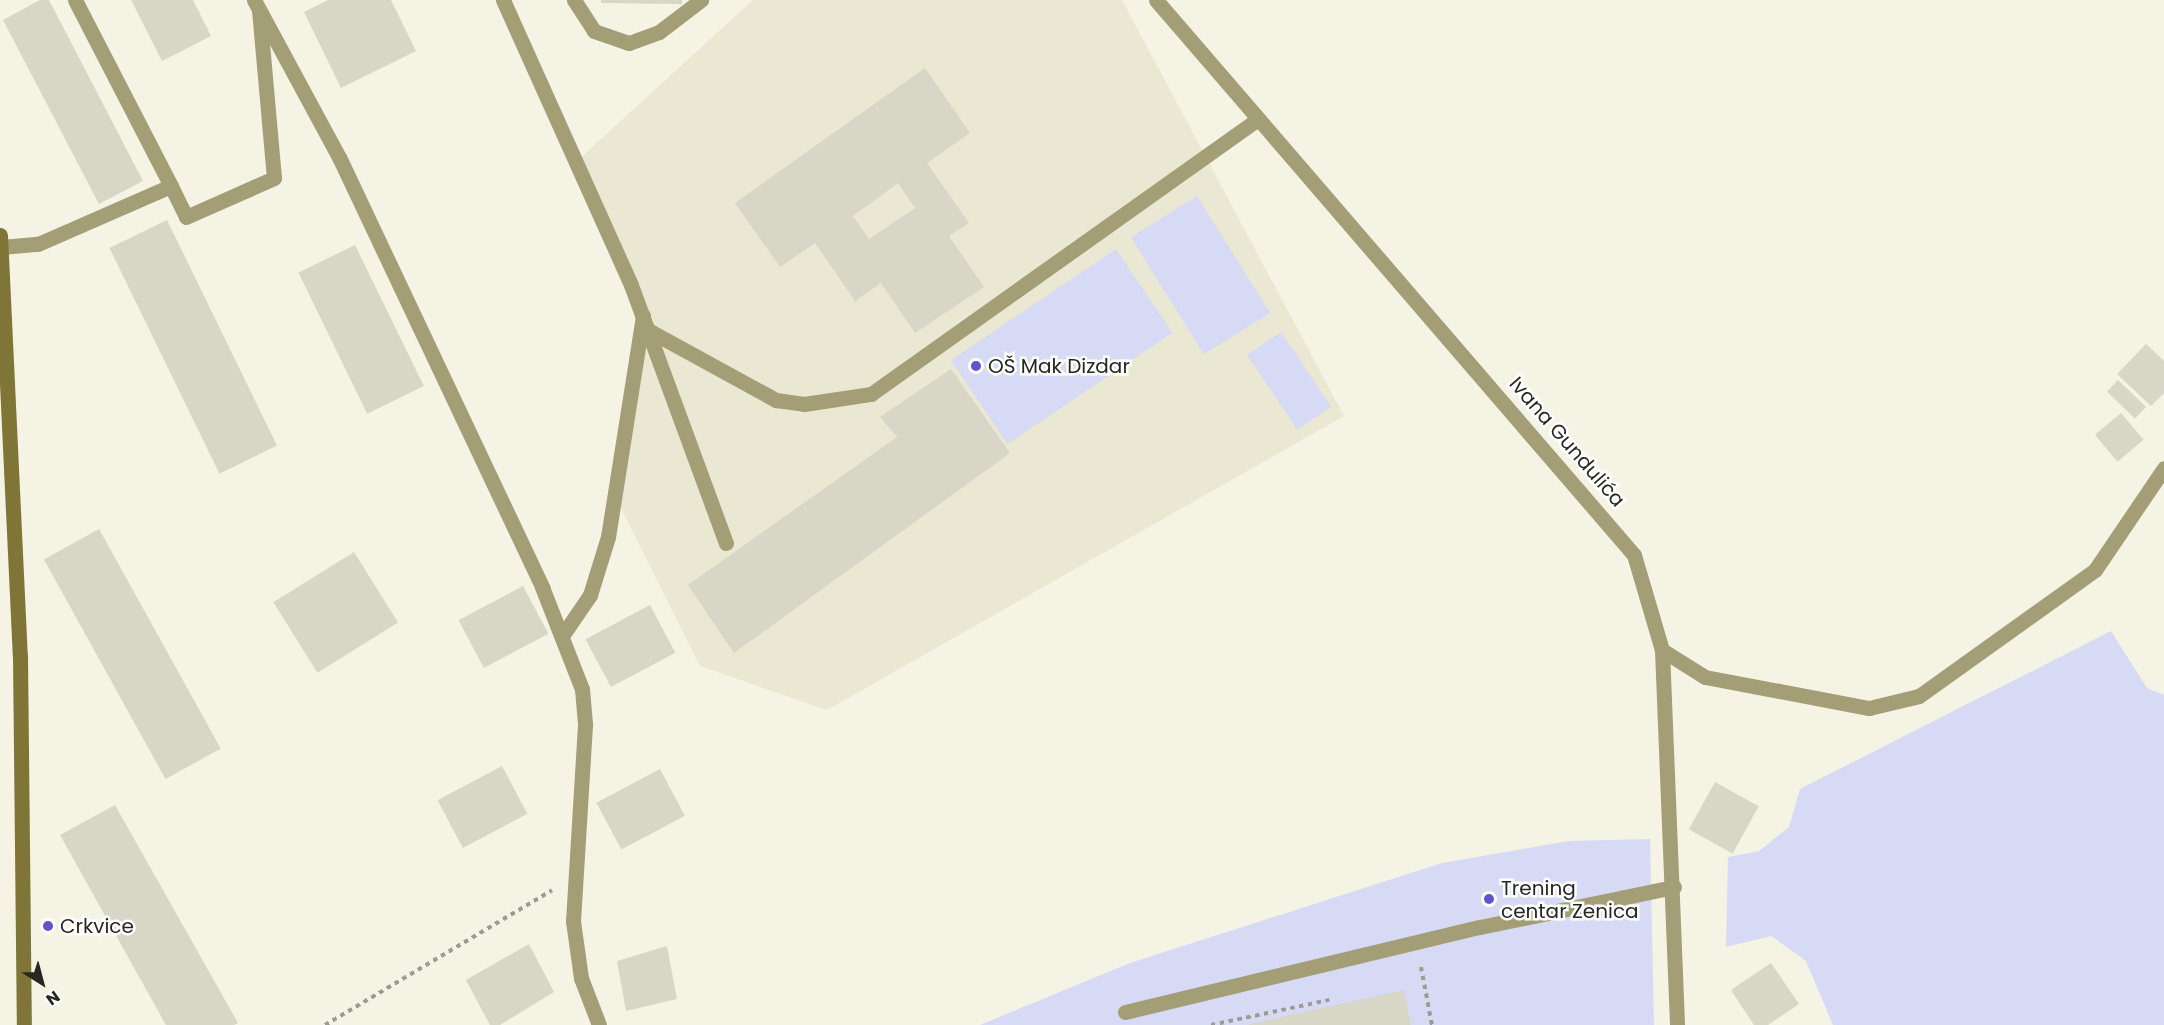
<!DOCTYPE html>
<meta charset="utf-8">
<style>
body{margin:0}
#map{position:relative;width:2164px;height:1025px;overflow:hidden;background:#f4f3e4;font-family:Poppins,sans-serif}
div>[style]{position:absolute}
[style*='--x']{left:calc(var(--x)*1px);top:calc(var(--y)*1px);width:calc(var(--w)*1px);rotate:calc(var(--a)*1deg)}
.built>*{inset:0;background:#eae8d2}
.green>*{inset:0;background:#d7daf5;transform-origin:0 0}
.building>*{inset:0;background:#d7d6c7;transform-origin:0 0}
.path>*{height:4px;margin-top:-2px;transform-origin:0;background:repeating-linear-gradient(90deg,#9d9c91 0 4.5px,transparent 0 9px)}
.service>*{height:15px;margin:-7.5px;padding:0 7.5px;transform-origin:7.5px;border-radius:7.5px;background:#a39e76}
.minor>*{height:15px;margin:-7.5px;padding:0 7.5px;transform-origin:7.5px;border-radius:7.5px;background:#a39e76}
.secondary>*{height:15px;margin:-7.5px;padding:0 7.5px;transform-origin:7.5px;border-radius:7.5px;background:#7e7536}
.dots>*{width:16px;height:16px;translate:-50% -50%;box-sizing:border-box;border:3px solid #fff;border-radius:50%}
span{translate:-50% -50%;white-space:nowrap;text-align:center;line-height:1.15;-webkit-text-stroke:5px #fff;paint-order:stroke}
.poi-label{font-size:20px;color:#272721}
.left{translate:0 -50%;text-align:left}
.street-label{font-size:20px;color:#272721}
.north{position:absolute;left:12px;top:953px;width:60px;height:60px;-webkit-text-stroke:4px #fff;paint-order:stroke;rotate:144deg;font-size:16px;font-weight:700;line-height:24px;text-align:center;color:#272721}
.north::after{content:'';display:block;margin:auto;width:21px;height:27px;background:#272721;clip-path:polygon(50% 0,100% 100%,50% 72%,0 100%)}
</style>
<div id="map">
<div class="built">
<i style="clip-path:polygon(753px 0,1122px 0,1344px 416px,827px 710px,700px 666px,614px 494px,643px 316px,578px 160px)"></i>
</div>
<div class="green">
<i style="left:1197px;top:196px;width:138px;height:78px;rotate:58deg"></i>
<i style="left:1116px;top:249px;width:101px;height:199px;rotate:56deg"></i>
<i style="left:1281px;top:332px;width:90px;height:41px;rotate:56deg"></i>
<i style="clip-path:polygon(2111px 631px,2147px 688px,2164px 695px,2164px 1025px,1833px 1025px,1806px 961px,1771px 936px,1726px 947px,1728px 857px,1759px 851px,1789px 827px,1800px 789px)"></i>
<i style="clip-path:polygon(1650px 839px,1654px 1025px,980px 1025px,1130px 963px,1442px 863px,1569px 841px)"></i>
</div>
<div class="building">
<i style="clip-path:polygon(40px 0,49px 0,143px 181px,99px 204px,3px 20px)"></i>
<i style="clip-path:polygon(131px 0,193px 0,211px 36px,162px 61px)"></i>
<i style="clip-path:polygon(328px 0,391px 0,416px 51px,341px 88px,304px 12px)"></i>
<i style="clip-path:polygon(601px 0,682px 0,682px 4px,601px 3px)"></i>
<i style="clip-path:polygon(evenodd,925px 68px,970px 133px,927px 163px,969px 223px,949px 236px,984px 287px,915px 333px,881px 283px,855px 301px,815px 243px,780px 267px,735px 203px,925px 68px,898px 183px,915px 208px,869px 239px,853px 216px,898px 183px)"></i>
<i style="left:167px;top:220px;width:251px;height:64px;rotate:64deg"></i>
<i style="left:355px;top:245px;width:157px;height:63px;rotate:64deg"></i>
<i style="clip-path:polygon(2146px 344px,2164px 361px,2164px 393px,2151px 406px,2117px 374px)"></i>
<i style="clip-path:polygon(951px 369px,1010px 453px,734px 653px,688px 585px,897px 437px,880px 417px)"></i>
<i style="left:2118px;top:380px;width:39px;height:16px;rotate:44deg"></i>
<i style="left:2121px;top:413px;width:35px;height:34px;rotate:50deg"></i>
<i style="left:99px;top:529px;width:251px;height:63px;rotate:61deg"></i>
<i style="left:354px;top:552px;width:83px;height:95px;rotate:58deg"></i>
<i style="left:523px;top:586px;width:54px;height:73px;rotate:62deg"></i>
<i style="left:650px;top:605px;width:54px;height:73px;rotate:62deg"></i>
<i style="left:502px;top:766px;width:54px;height:73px;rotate:62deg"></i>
<i style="left:660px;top:769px;width:53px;height:72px;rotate:62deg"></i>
<i style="left:1715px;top:782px;width:50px;height:54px;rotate:29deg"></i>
<i style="clip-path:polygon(115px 805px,238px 1023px,234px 1025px,166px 1025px,60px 835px)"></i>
<i style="clip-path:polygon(529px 944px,554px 992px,500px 1025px,490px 1025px,466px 980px)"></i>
<i style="clip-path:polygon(667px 946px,677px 999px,626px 1011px,617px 961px)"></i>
<i style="clip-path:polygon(1771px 963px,1799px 1004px,1768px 1025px,1754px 1025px,1731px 990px)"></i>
<i style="clip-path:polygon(1404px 990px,1411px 1025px,1249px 1025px,1249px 1024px)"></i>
</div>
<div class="path">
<i style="--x:1421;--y:967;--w:59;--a:79.3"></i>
<i style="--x:325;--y:1025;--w:264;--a:-30.7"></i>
<i style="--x:1211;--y:1025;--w:121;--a:-12"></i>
</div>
<div class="service">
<i style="--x:503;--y:0;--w:312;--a:65.8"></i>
<i style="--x:631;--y:285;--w:275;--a:69.8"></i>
<i style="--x:574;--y:0;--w:37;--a:57"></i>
<i style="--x:594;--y:31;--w:37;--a:19"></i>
<i style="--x:629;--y:43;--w:32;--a:-20"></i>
<i style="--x:659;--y:32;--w:53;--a:-37.3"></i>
<i style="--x:171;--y:186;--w:34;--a:64"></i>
<i style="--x:186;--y:217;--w:96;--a:-23.9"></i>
<i style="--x:274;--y:178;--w:169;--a:-95.1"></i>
<i style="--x:1;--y:247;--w:37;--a:-5"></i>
<i style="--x:38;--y:244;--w:145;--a:-23.6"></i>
<i style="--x:171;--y:186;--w:209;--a:-117.3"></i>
<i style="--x:648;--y:330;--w:146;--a:28.7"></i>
<i style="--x:776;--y:400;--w:28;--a:8"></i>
<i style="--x:804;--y:404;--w:68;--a:-8.5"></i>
<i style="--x:871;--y:394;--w:473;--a:-35.4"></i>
<i style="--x:562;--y:636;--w:50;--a:-55.7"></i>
<i style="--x:590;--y:595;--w:61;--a:-72.8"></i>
<i style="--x:608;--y:537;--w:224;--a:-81"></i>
<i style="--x:1125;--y:1012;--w:365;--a:-13.5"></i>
<i style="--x:1480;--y:927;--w:198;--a:-11.7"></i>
</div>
<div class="minor">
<i style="--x:254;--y:0;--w:179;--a:61.6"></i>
<i style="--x:339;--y:157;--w:476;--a:64.7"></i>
<i style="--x:542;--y:587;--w:110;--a:68.6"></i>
<i style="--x:582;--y:689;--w:36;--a:85"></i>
<i style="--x:585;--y:725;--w:196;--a:93.5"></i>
<i style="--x:573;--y:921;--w:58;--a:82"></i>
<i style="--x:581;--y:978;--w:50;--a:69"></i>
<i style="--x:1156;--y:0;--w:732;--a:49.26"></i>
<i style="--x:1634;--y:555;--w:99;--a:73.6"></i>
<i style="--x:1662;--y:650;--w:375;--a:87.7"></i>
<i style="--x:1662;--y:650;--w:51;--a:32.1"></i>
<i style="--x:1705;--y:677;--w:167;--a:10.7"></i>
<i style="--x:1869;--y:708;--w:51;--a:-13.5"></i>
<i style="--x:1919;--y:696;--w:216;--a:-35.6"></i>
<i style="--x:2095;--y:570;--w:123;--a:-55.9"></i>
</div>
<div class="secondary">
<i style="--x:0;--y:235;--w:421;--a:87.3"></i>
<i style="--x:20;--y:656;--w:369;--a:89.4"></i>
</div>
<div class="dots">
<i style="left:976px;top:366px;background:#5e55ce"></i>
<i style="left:1489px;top:899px;background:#5e55ce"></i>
<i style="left:48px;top:926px;background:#5e55ce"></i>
</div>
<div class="poi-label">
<span class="left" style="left:988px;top:366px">OŠ Mak Dizdar</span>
<span class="left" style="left:1501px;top:900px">Trening<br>centar Zenica</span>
<span class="left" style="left:60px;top:926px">Crkvice</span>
</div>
<div class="street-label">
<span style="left:1567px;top:442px;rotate:49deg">Ivana Gundulića</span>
</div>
<div class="north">N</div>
</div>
